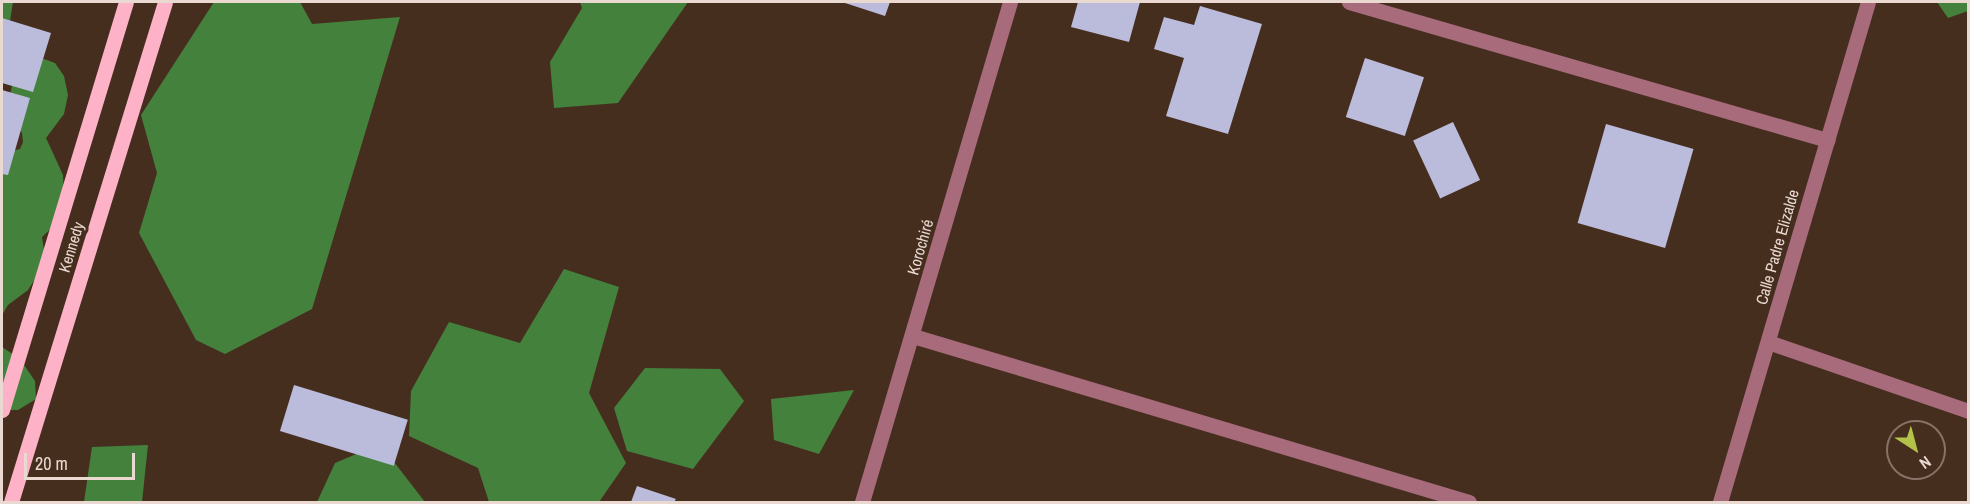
<!DOCTYPE html>
<meta charset="utf-8">
<style>
body{margin:0}
#map{position:relative;width:1970px;height:504px;overflow:hidden;background:#462e1f;font-family:"Archivo Narrow",sans-serif}
div>[style]{position:absolute}
[style*='--x']{left:calc(var(--x)*1px);top:calc(var(--y)*1px);width:calc(var(--w)*1px);rotate:calc(var(--a)*1deg)}
.forest>*{inset:0;background:#44813d}
.building>*{inset:0;background:#bbbcdc;transform-origin:0 0}
.minor>*{height:15px;margin:-7.5px;padding:0 7.5px;transform-origin:7.5px;border-radius:7.5px;background:#a86b7c}
.major>*{height:15px;margin:-7.5px;padding:0 7.5px;transform-origin:7.5px;border-radius:7.5px;background:#feb2c7}
span{translate:-50% -50%;white-space:nowrap;text-align:center;line-height:1.15;-webkit-text-stroke:6px #462e1f;paint-order:stroke}
.street-label{font-size:16px;color:#ead9d0}
.frame{position:absolute;inset:0;border:3px solid #ead9d0;pointer-events:none}
.north{position:absolute;left:1886px;top:420px;width:60px;height:60px;box-sizing:border-box;background:#462e1f;border:2px solid #887266;border-radius:50%;rotate:144deg;font-size:16px;font-weight:700;line-height:24px;text-align:center;color:#ead9d0}
.north::after{content:'';display:block;margin:auto;width:21px;height:27px;background:#b4c24a;clip-path:polygon(50% 0,100% 100%,50% 72%,0 100%)}
.scale{position:absolute;left:24px;top:453px;width:111px;height:27px;box-sizing:border-box;border:3px solid #ead9d0;border-top:0;padding-left:8px;font-size:18px;line-height:21px;white-space:nowrap;color:#ead9d0;-webkit-text-stroke:4px #462e1f;paint-order:stroke}
</style>
<div id="map">
<div class="forest">
<i style="clip-path:polygon(2px 2px,13px 2px,10px 21px,2px 32px)"></i>
<i style="clip-path:polygon(214px 2px,300px 2px,312px 24px,400px 17px,312px 309px,225px 354px,196px 340px,139px 233px,157px 173px,141px 115px)"></i>
<i style="clip-path:polygon(580px 2px,688px 2px,618px 103px,554px 108px,550px 62px,582px 8px)"></i>
<i style="clip-path:polygon(1937px 2px,1968px 2px,1968px 11px,1948px 18px)"></i>
<i style="clip-path:polygon(36px 56px,55px 63px,64px 76px,68px 95px,64px 114px,46px 138px,63px 175px,64px 201px,58px 222px,42px 237px,44px 250px,39px 273px,28px 290px,8px 305px,2px 315px,2px 160px,8px 152px,20px 149px,23px 142px,22px 133px,11px 116px,8px 105px,15px 71px)"></i>
<i style="clip-path:polygon(564px 269px,619px 287px,589px 393px,626px 463px,599px 502px,489px 502px,478px 468px,409px 436px,411px 391px,449px 322px,520px 343px)"></i>
<i style="clip-path:polygon(2px 347px,20px 359px,35px 381px,36px 399px,18px 410px,2px 410px)"></i>
<i style="clip-path:polygon(645px 368px,720px 369px,744px 401px,693px 469px,627px 451px,614px 408px)"></i>
<i style="clip-path:polygon(854px 390px,819px 454px,774px 440px,771px 399px)"></i>
<i style="clip-path:polygon(380px 444px,425px 502px,317px 502px,335px 463px)"></i>
<i style="clip-path:polygon(148px 445px,142px 502px,84px 502px,92px 447px)"></i>
</div>
<div class="building">
<i style="clip-path:polygon(842px 2px,890px 2px,885px 16px)"></i>
<i style="clip-path:polygon(1078px 2px,1140px 2px,1129px 42px,1071px 27px)"></i>
<i style="clip-path:polygon(1200px 6px,1262px 24px,1228px 134px,1166px 116px,1184px 58px,1154px 49px,1164px 17px,1194px 25px)"></i>
<i style="clip-path:polygon(2px 18px,51px 33px,33px 92px,2px 83px)"></i>
<i style="left:1365px;top:58px;width:62px;height:62px;rotate:18deg"></i>
<i style="clip-path:polygon(2px 90px,30px 98px,8px 175px,2px 174px)"></i>
<i style="left:1453px;top:122px;width:64px;height:44px;rotate:65deg"></i>
<i style="left:1606px;top:124px;width:91px;height:103px;rotate:16deg"></i>
<i style="left:294px;top:385px;width:119px;height:48px;rotate:17deg"></i>
<i style="clip-path:polygon(637px 486px,676px 499px,674px 502px,631px 502px)"></i>
</div>
<div class="minor">
<i style="--x:1349;--y:2;--w:498;--a:16.1"></i>
<i style="--x:913;--y:336;--w:580;--a:16.62"></i>
<i style="--x:1768;--y:342;--w:212;--a:19"></i>
<i style="--x:862;--y:502;--w:521;--a:-73.51"></i>
<i style="--x:1720;--y:502;--w:521;--a:-73.51"></i>
</div>
<div class="major">
<i style="--x:2;--y:410;--w:426;--a:-73.1"></i>
<i style="--x:11;--y:502;--w:523;--a:-72.88"></i>
</div>
<div class="street-label">
<span style="left:71px;top:247px;rotate:-73deg">Kennedy</span>
<span style="left:920px;top:247px;rotate:-74deg">Korochiré</span>
<span style="left:1777px;top:247px;rotate:-74deg">Calle Padre Elizalde</span>
</div>
<div class="frame"></div>
<div class="north">N</div>
<div class="scale">20 m</div>
</div>
